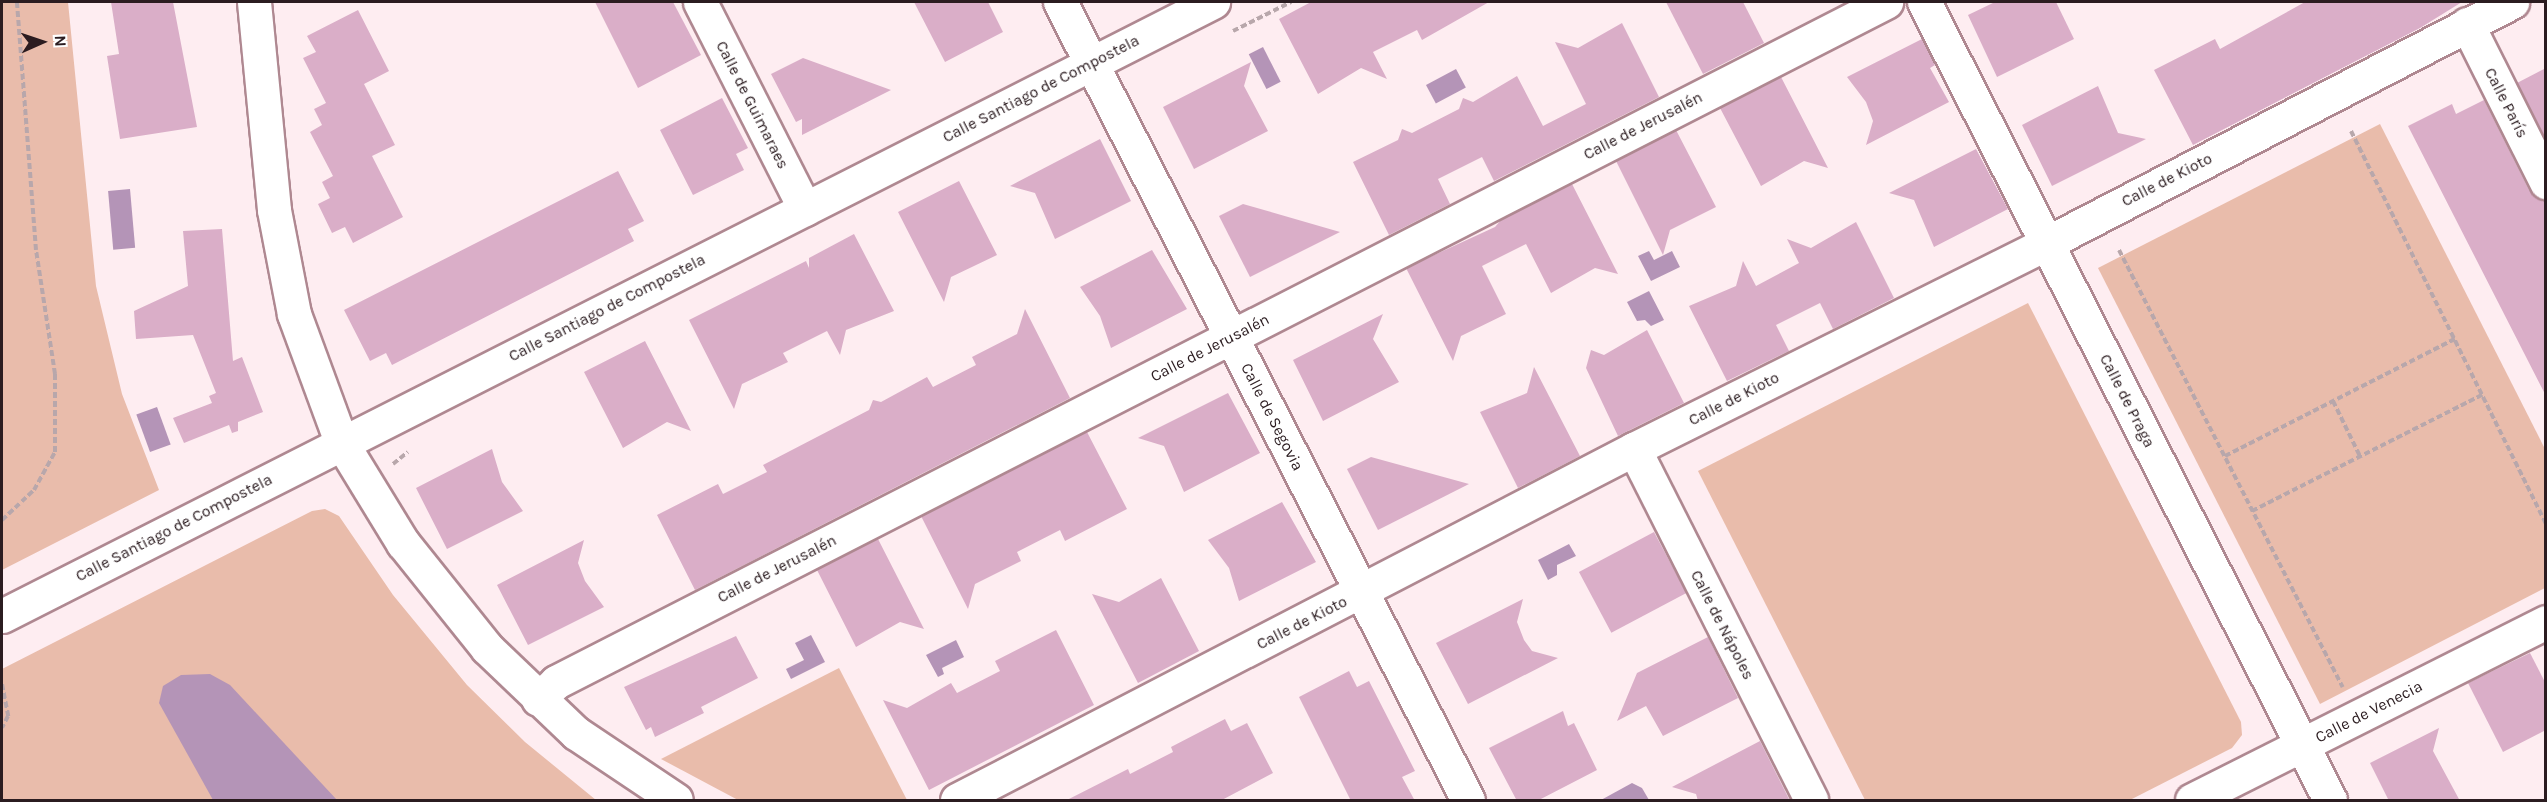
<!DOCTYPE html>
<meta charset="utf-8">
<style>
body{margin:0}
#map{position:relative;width:2547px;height:802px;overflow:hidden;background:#feedf1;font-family:Karla,sans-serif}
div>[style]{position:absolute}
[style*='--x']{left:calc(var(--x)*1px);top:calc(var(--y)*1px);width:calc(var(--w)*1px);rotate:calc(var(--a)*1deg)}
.green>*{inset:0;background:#e9bcab}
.water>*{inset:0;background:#b494b7;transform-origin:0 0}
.building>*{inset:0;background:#daaec8;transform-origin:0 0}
.path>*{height:4px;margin-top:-2px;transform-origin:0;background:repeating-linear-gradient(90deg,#b8a7ab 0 6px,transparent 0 9px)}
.roads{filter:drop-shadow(2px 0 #af8891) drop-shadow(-2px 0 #af8891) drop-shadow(0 2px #af8891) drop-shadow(0 -2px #af8891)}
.minor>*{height:33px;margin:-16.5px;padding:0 16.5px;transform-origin:16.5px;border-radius:16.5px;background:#fff}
span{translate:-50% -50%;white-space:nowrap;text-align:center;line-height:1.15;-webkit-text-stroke:6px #fff;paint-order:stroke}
.street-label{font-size:16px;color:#2b1c20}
.frame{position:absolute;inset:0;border:3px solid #2b1c20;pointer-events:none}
.north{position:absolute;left:12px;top:12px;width:60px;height:60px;-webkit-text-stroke:4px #fff;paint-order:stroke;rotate:87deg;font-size:16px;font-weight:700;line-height:24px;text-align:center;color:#2b1c20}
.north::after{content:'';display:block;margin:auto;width:21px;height:27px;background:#2b1c20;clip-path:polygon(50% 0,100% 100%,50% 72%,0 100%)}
</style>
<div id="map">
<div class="green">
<i style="clip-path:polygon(2px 2px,68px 2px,96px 286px,122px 394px,159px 490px,2px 570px)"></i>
<i style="clip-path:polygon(2380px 124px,2545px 449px,2545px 588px,2320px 704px,2098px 268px)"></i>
<i style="clip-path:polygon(2028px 303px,2241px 722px,2242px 735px,2232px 748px,2130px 800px,1865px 800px,1698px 471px)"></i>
<i style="clip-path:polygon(325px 509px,339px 516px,393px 595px,467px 685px,525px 742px,596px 800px,2px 800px,2px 669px,312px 511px)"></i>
<i style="clip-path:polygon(839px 668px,907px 800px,738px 800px,661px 759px)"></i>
</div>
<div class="water">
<i style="left:1263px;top:47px;width:39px;height:16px;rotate:63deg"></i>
<i style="left:1456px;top:69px;width:21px;height:34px;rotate:62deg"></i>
<i style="left:130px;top:189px;width:59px;height:22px;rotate:85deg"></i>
<i style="clip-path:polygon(1649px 251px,1654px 260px,1672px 251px,1680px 267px,1651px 281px,1638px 256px)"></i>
<i style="clip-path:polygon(1649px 291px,1664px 320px,1651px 326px,1645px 320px,1637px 321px,1627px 302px)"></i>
<i style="left:157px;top:407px;width:40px;height:22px;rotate:70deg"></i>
<i style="clip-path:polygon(1569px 544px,1576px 556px,1557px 565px,1557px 575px,1548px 580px,1538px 560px)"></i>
<i style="clip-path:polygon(811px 635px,825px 662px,791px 679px,786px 669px,804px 660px,795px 643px)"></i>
<i style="clip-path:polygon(956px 640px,964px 657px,942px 668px,944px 674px,938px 677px,926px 655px)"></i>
<i style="clip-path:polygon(210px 674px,230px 685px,337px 800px,213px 800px,159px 703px,163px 686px,181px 675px)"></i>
<i style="clip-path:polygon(1632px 783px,1642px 788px,1649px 800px,1601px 800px)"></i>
</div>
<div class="building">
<i style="clip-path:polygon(111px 2px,173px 2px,197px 127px,120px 139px,107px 56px,119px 54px)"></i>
<i style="clip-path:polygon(595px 2px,673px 2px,701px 55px,638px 88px)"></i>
<i style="clip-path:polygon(914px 2px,988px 2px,1003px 32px,945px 62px)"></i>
<i style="clip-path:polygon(1311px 2px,1489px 2px,1422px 40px,1417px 30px,1373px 52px,1387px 79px,1361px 68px,1318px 94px,1279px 19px)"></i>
<i style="clip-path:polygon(1666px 2px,1743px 2px,1764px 43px,1703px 74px)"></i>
<i style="clip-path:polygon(1995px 2px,2056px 2px,2074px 39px,1997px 77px,1968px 15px)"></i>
<i style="clip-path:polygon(2305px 2px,2462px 2px,2420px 28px,2193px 145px,2154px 70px,2215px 39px,2220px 49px)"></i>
<i style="clip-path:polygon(358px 10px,389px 71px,364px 84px,395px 145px,372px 156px,403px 217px,353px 243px,345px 227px,332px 233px,318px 204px,330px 198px,322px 182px,333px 176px,310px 132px,322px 125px,314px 109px,326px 103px,303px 58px,316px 52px,307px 36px)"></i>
<i style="clip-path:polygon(1622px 23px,1659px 97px,1494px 181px,1482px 157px,1438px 179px,1450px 204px,1389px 235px,1353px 162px,1398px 140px,1402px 129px,1412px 133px,1459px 109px,1463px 98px,1473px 102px,1517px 76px,1543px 126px,1586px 104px,1555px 42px,1578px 48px)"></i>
<i style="clip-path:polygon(1922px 39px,1935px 65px,1930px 68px,1949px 102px,1866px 145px,1873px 121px,1866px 102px,1847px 77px)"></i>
<i style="clip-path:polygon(803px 58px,891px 90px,802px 135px,802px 119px,796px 122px,771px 74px)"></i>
<i style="clip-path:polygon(1251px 62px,1244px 86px,1268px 131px,1194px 169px,1163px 107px)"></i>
<i style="clip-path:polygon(2546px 68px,2546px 139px,2517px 83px)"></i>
<i style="clip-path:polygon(1781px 77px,1828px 168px,1804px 161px,1761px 186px,1720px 108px)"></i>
<i style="clip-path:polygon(2098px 86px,2118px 133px,2146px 139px,2052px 186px,2022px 125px)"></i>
<i style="clip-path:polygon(722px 98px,748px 148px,736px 154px,744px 170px,693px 195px,660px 130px)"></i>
<i style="clip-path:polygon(2484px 100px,2529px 190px,2546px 201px,2546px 396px,2408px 126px,2452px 104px,2456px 114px)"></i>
<i style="clip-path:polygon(1676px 130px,1716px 207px,1670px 230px,1663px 255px,1616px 161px)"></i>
<i style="clip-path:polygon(1100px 139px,1131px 201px,1055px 239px,1035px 193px,1010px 186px)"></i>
<i style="clip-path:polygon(1976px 149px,2008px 209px,1934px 247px,1914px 200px,1889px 193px)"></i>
<i style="clip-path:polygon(618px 171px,644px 221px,628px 229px,634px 241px,392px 365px,386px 353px,370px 361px,344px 310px)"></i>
<i style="clip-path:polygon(959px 181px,997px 255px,951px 277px,944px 302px,898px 212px)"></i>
<i style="clip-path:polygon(1572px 184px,1618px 274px,1595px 268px,1551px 293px,1526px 244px,1482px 266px,1506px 314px,1461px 336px,1453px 361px,1406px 268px,1495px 227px,1501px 220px)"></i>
<i style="clip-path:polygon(1243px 204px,1340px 232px,1250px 277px,1219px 216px)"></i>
<i style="clip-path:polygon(1856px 222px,1894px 298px,1833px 329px,1820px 303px,1776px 325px,1789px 351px,1727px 381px,1689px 306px,1736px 286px,1743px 261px,1756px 286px,1799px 263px,1787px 239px,1811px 248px)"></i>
<i style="clip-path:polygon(222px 229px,233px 361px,242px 357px,263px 412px,238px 422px,238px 431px,232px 433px,229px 425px,184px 443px,173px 418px,212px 403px,209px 396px,216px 393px,193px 335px,136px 339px,134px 311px,188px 286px,183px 231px)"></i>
<i style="clip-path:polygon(854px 234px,894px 311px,846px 330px,840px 355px,827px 331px,783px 353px,788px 362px,742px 384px,734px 409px,689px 320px,806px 261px,809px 268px,809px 258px)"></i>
<i style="clip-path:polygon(1152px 250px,1187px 309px,1111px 348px,1100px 316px,1080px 287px)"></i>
<i style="clip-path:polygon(1025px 309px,1070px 398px,695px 590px,657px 515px,718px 484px,723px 494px,767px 472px,763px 465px,869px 410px,873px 400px,881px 402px,927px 377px,933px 387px,976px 365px,972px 357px,1017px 334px)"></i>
<i style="clip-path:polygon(1383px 314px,1373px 339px,1399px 382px,1323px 421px,1293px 360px)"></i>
<i style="clip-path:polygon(1647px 330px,1684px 403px,1618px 436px,1586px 368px,1591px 350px,1604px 355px)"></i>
<i style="clip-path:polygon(645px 341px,691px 431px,667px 422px,623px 448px,584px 372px)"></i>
<i style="clip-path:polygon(1534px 367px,1580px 456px,1518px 488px,1480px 412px,1527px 393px)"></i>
<i style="clip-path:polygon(1228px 393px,1260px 453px,1184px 492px,1164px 446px,1138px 438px)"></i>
<i style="clip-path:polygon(1087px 432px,1127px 509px,1065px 541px,1060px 530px,1017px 552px,1021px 561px,975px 584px,968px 609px,921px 516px)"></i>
<i style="clip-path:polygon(492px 449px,502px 482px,523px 511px,447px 549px,416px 488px)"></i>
<i style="clip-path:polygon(1371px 457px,1469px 484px,1378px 530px,1347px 469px)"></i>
<i style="clip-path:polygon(1282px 502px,1316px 562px,1239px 601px,1229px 568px,1208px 540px)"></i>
<i style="left:1654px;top:532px;width:69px;height:85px;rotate:62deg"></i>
<i style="clip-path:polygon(878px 539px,924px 629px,900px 622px,856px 647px,817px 570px)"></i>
<i style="clip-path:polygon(584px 540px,578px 563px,585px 581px,604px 607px,528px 645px,497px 585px)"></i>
<i style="clip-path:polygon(1161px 578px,1199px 651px,1138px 683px,1092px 594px,1119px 602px)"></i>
<i style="clip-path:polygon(1523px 599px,1517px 622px,1524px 640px,1532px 651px,1558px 658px,1468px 704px,1436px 643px)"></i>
<i style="clip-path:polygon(1056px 630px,1094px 705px,929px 790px,883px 700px,907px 708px,951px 683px,957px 693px,1000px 671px,995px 661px)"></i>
<i style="clip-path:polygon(736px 636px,758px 678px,701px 707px,704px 713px,655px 737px,651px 727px,646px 730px,624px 687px)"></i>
<i style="clip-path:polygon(1708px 637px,1738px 698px,1663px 736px,1646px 706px,1617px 721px,1637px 673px)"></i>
<i style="clip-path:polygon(2530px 653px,2546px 684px,2546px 730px,2503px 752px,2468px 683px)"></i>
<i style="clip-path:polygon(1349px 671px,1357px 687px,1369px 681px,1415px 771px,1402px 777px,1415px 801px,1351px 801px,1299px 697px)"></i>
<i style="clip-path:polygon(1563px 711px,1568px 726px,1574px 723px,1597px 770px,1537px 801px,1517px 801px,1489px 748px)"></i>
<i style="clip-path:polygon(1225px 719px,1231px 731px,1247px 723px,1273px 773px,1220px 801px,1065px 801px,1128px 769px,1130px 774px,1173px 752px,1171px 747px)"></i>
<i style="clip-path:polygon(2439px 728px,2433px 751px,2460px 801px,2389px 801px,2370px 763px)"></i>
<i style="clip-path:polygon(1760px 741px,1790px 801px,1698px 801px,1696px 794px,1672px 787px)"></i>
</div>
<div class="path">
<i style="--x:1233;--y:31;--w:65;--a:-26.6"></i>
<i style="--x:2351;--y:131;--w:438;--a:63.6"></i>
<i style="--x:2119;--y:250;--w:491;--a:62.9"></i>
<i style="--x:2333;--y:401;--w:61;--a:63.9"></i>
<i style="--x:2225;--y:456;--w:258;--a:-27"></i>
<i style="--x:393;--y:464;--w:19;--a:-39"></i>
<i style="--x:2252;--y:511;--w:258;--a:-26.8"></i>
<i style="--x:2;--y:520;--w:44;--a:-43.2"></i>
<i style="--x:34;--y:490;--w:43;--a:-61.1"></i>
<i style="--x:55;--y:452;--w:78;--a:-90"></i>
<i style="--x:55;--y:374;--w:125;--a:-98.7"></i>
<i style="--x:36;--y:250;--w:249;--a:-94.4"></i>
<i style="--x:2;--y:684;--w:33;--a:79"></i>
<i style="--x:8;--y:716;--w:13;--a:117"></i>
</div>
<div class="roads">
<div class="minor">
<i style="--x:254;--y:2;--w:209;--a:84.5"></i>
<i style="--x:274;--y:210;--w:106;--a:79.1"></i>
<i style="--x:294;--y:314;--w:136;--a:69.8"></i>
<i style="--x:341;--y:442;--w:119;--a:58.5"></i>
<i style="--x:403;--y:543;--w:134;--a:51.3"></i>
<i style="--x:487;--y:648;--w:123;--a:43.7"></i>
<i style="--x:576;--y:733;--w:120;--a:33.8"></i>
<i style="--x:700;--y:2;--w:232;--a:63.1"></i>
<i style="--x:1060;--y:2;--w:896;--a:62.92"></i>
<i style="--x:1924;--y:2;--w:895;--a:63.03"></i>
<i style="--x:2467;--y:24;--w:177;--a:63.4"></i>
<i style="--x:1634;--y:449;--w:393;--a:63.2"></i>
<i style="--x:2;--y:616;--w:1358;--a:-26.89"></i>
<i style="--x:538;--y:699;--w:25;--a:-43"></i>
<i style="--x:556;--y:682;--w:1494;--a:-27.08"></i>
<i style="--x:957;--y:800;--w:763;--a:-27.41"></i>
<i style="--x:1634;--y:449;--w:462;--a:-26.5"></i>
<i style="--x:2047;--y:243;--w:524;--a:-27.4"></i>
<i style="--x:2192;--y:800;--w:396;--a:-26.7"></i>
</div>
</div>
<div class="street-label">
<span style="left:1041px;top:89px;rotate:-27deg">Calle Santiago de Compostela</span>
<span style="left:2506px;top:103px;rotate:63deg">Calle París</span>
<span style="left:752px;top:105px;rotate:63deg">Calle de Guimaraes</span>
<span style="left:1643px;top:126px;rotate:-27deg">Calle de Jerusalén</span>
<span style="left:2167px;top:180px;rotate:-27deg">Calle de Kioto</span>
<span style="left:607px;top:308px;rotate:-27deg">Calle Santiago de Compostela</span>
<span style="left:1210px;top:348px;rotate:-27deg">Calle de Jerusalén</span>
<span style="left:1734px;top:399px;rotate:-27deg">Calle de Kioto</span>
<span style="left:2127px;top:401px;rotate:63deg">Calle de Praga</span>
<span style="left:1272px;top:417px;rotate:63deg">Calle de Segovia</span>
<span style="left:174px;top:528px;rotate:-27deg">Calle Santiago de Compostela</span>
<span style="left:777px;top:569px;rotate:-27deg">Calle de Jerusalén</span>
<span style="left:1302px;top:623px;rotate:-27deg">Calle de Kioto</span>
<span style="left:1722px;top:625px;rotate:63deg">Calle de Nápoles</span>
<span style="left:2369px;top:712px;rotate:-27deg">Calle de Venecia</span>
</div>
<div class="frame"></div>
<div class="north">N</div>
</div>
